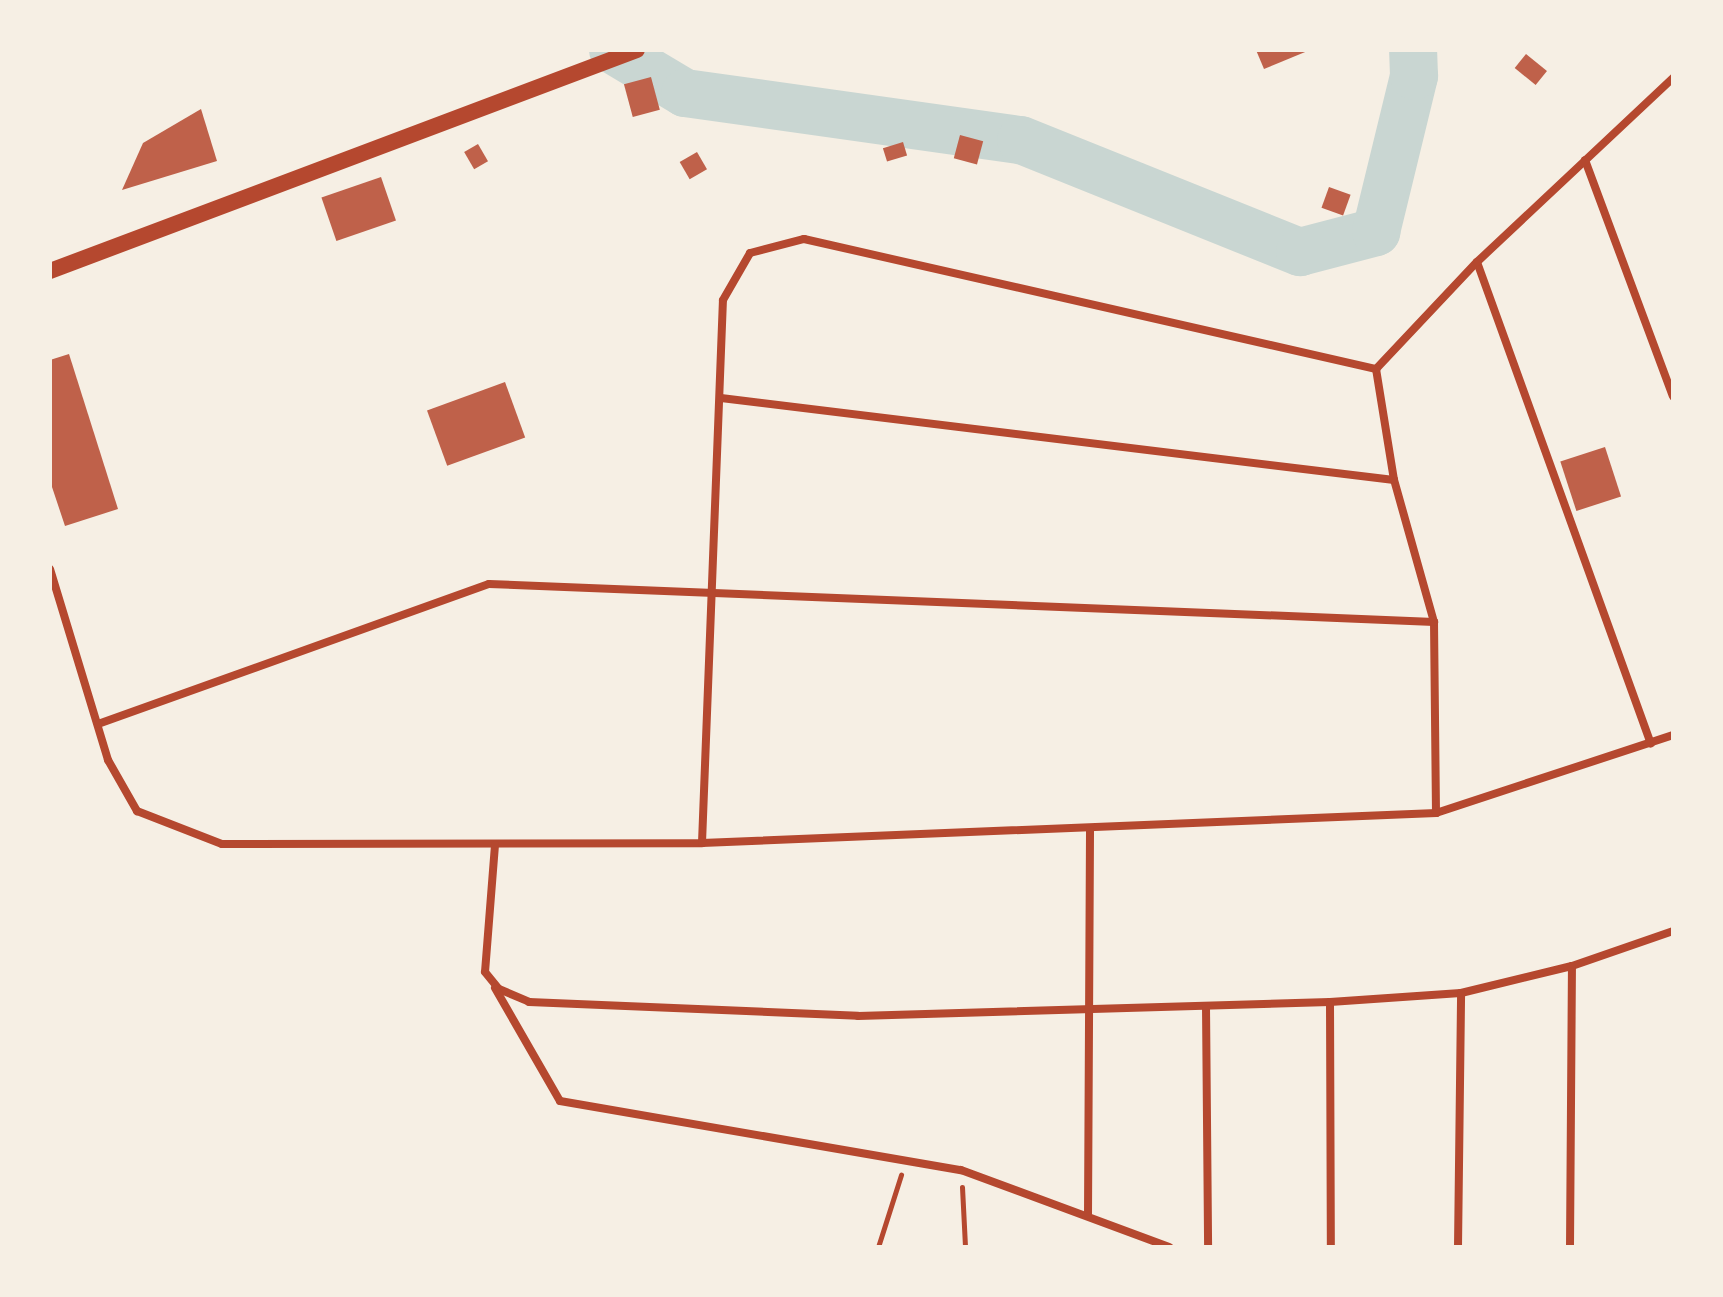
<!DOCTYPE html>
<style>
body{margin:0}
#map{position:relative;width:1723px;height:1297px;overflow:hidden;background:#f6efe4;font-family:"Titillium Web",sans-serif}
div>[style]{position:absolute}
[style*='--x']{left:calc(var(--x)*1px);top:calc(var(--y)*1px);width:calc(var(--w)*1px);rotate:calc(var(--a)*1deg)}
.river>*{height:48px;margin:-24px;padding:0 24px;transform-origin:24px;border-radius:24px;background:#c9d6d2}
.building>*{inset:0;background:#bf614a;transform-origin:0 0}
.path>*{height:5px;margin:-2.5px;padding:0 2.5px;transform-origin:2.5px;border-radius:2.5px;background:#b5482f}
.minor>*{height:8px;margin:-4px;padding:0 4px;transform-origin:4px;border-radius:4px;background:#b5482f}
.secondary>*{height:16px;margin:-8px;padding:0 8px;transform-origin:8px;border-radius:8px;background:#b5482f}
span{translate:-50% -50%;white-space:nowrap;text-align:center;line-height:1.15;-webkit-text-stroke:6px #f6efe4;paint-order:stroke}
.frame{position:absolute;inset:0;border:52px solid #f6efe4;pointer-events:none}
</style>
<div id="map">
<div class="river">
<i style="--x:613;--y:50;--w:84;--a:30.8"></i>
<i style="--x:685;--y:93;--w:339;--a:8"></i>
<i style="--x:1021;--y:140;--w:301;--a:21.9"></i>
<i style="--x:1300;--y:252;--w:79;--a:-14.7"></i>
<i style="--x:1376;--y:232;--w:161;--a:-76.3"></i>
<i style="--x:1414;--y:76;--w:26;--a:-92"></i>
</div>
<div class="building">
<i style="clip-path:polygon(1256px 50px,1310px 50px,1264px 69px)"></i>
<i style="left:1526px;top:54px;width:27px;height:18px;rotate:39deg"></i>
<i style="left:651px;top:77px;width:34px;height:28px;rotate:75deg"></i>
<i style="clip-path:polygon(201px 109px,217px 161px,122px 190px,143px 143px)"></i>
<i style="left:960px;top:135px;width:24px;height:24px;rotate:15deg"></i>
<i style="left:903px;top:142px;width:14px;height:21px;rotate:73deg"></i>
<i style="left:478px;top:144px;width:20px;height:16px;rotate:60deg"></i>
<i style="left:697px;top:152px;width:20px;height:20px;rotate:60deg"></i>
<i style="left:381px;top:177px;width:46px;height:63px;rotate:71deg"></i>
<i style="left:1329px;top:187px;width:23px;height:22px;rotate:20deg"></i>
<i style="clip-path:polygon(69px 354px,118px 509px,65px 526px,50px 481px,50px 360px)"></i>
<i style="left:505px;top:382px;width:59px;height:83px;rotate:70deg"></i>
<i style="left:1605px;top:447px;width:52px;height:47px;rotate:72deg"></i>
</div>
<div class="path">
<i style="--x:962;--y:1187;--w:60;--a:87.1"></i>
<i style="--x:878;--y:1247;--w:76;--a:-72.3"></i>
</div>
<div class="minor">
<i style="--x:1585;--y:160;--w:252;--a:69.6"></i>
<i style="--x:1477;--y:262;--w:512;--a:70.15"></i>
<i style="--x:721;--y:398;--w:678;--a:6.95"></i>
<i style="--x:50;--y:569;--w:200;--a:73.1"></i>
<i style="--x:108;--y:760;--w:59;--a:60.4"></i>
<i style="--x:137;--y:811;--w:91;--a:21.2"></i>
<i style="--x:222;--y:844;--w:480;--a:-0.1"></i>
<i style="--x:702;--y:843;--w:735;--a:-2.34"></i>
<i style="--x:1436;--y:813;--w:250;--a:-18.2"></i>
<i style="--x:98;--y:724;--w:415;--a:-19.7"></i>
<i style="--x:489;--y:584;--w:946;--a:2.3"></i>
<i style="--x:1436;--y:813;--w:191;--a:-90.6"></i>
<i style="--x:1434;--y:622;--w:148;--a:-105.7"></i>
<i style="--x:1394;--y:480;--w:112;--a:-99.2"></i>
<i style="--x:1376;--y:369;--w:147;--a:-46.7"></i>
<i style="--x:1477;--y:262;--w:269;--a:-43.2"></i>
<i style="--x:702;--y:843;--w:543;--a:-87.79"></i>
<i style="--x:723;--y:300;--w:54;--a:-60.1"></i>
<i style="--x:750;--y:253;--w:56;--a:-14.5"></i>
<i style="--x:804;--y:239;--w:587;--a:12.8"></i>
<i style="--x:495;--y:845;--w:127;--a:94.5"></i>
<i style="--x:485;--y:972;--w:22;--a:51"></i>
<i style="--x:499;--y:989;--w:33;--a:23"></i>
<i style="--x:529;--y:1002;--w:329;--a:2.4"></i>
<i style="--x:858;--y:1016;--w:472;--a:-1.7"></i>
<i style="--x:1330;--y:1002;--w:131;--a:-3.9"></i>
<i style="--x:1461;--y:993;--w:114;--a:-13.7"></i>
<i style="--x:1572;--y:966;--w:107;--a:-19.1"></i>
<i style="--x:495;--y:988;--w:130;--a:60.1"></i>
<i style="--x:560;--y:1101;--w:407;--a:9.8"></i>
<i style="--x:961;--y:1170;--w:222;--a:20.3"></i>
<i style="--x:1330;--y:1002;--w:245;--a:89.8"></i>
<i style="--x:1206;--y:1006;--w:241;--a:89.5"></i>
<i style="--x:1088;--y:1215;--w:385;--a:-89.7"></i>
<i style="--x:1458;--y:1247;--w:254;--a:-89.3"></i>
<i style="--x:1570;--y:1247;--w:281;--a:-89.6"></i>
</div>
<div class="secondary">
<i style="--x:50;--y:271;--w:627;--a:-20.63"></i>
</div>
<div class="frame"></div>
</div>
